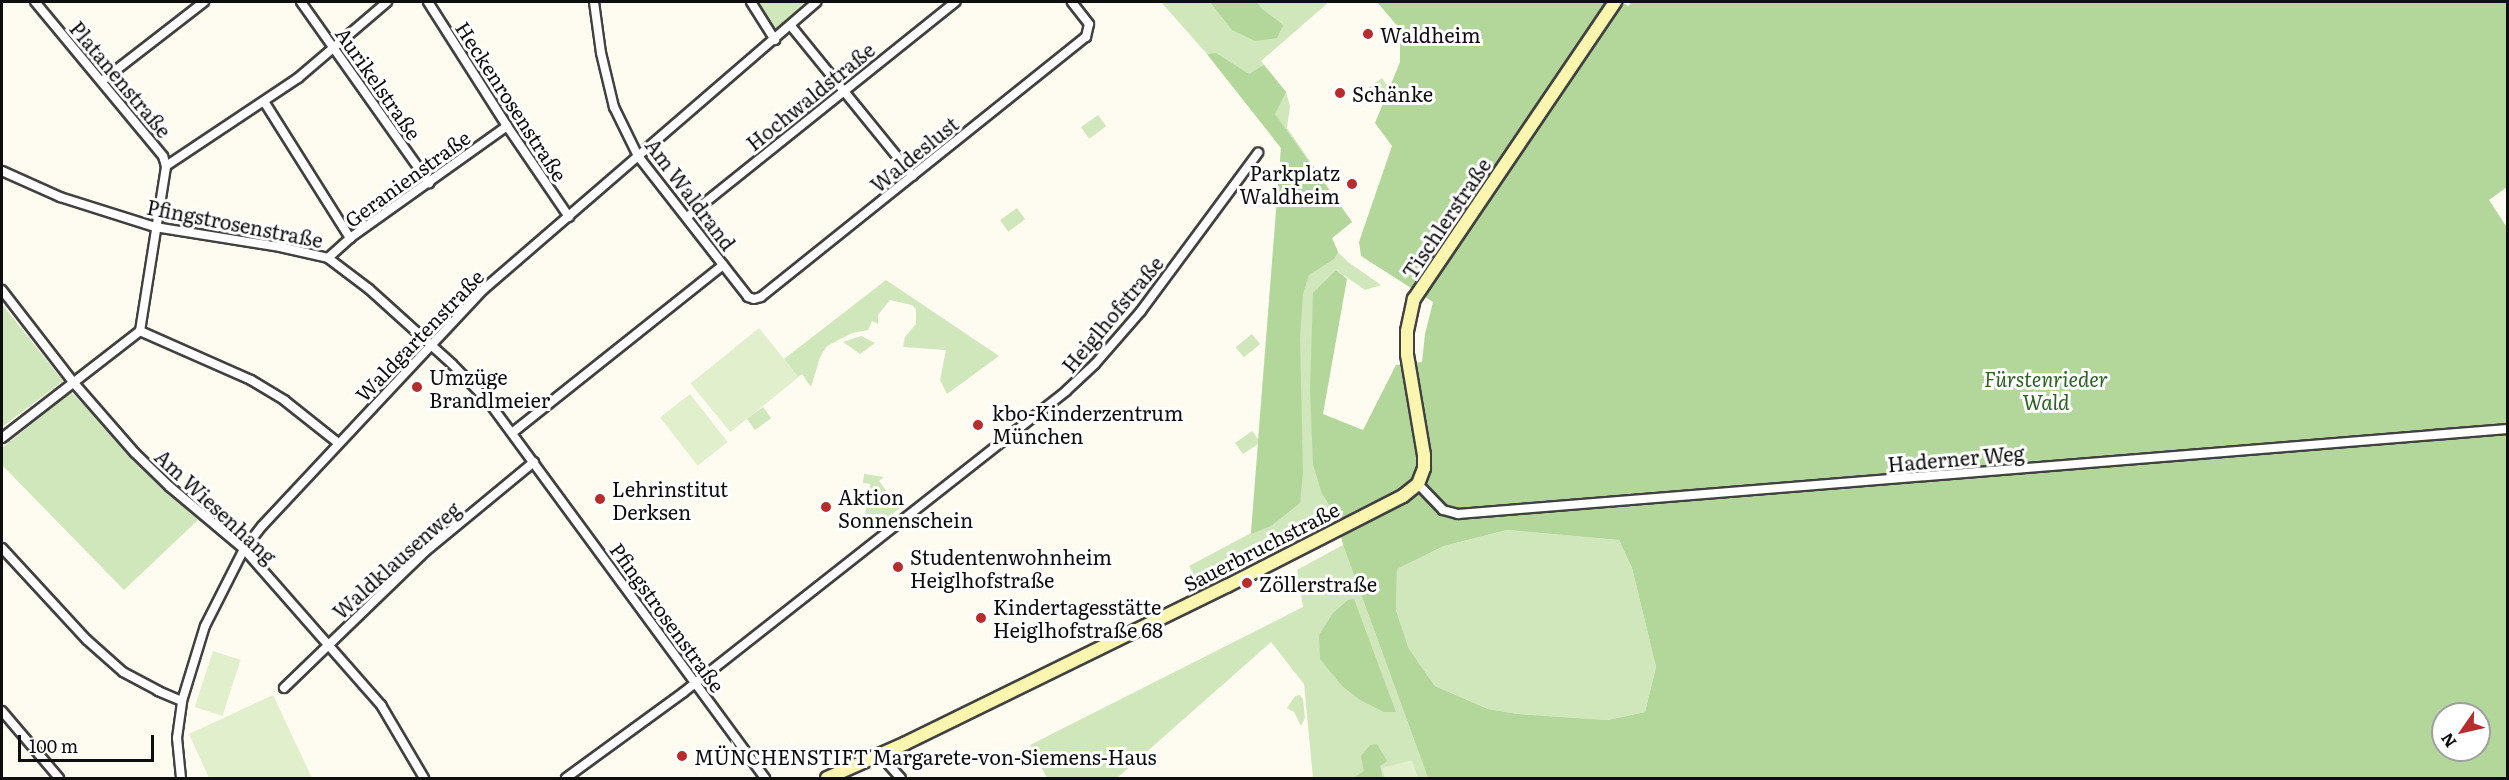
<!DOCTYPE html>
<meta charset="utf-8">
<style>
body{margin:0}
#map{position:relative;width:2509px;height:780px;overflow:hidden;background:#fefcf0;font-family:Literata,serif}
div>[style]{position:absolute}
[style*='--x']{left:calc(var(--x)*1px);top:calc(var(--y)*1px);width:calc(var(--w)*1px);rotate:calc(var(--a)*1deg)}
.green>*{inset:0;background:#d0e7bb;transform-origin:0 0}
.forest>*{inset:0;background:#b3d79b}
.pitch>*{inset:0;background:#e1efcc;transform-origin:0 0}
.roads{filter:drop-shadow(2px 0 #414141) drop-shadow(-2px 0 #414141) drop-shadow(0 2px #414141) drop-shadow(0 -2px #414141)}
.street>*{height:8px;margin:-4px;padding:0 4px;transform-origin:4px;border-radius:4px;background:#fff}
.secondary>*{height:12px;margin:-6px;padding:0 6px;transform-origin:6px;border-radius:6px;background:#fbf6af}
.dots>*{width:16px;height:16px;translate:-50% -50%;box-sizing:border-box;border:3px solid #fff;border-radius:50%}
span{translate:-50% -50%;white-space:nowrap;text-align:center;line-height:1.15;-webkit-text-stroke:6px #fff;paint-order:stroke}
.poi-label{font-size:20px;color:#0e0e0e}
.left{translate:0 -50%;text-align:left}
.right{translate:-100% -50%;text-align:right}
.street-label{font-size:20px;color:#0e0e0e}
.park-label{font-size:20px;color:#2c6321;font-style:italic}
.frame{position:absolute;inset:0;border:3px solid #0e0e0e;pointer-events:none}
.north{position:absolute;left:2431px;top:702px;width:60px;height:60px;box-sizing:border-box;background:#fff;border:2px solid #9f9f9f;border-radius:50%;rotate:236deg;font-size:16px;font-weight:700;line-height:24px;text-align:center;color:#0e0e0e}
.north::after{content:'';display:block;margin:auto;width:21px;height:27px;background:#b72d2d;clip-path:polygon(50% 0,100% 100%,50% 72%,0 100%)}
.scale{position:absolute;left:18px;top:735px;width:136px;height:27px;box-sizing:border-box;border:3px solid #0e0e0e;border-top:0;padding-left:8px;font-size:18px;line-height:21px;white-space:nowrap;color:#0e0e0e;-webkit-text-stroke:4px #fff;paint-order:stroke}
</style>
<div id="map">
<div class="green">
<i style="clip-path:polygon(758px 2px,805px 2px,776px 30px)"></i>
<i style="clip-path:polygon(1161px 2px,1329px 2px,1261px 61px,1286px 92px,1290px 106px,1287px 128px,1352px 222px,1332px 238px,1338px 252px,1348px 262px,1381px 285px,1365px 290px,1336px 270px,1313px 294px,1322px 494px,1337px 518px,1200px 587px,1189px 566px,1251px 533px,1258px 444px,1243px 454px,1235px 443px,1252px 431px,1258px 439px,1281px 148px,1207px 54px)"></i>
<i style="left:1382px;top:78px;width:14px;height:21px;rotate:54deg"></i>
<i style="left:1098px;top:115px;width:14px;height:21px;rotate:54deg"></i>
<i style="left:1017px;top:208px;width:14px;height:21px;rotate:54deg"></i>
<i style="clip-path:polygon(886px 280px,999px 356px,947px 394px,940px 380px,946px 350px,903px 347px,905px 337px,916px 324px,916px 309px,912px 305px,890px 300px,878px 315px,878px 324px,872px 321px,868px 330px,852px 333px,827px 346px,820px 357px,811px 387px,802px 374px,798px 377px,784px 359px)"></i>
<i style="clip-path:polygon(2px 304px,63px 381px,2px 427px)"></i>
<i style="left:1252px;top:334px;width:13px;height:21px;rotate:51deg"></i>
<i style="clip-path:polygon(861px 336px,875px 343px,860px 354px,843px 342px)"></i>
<i style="clip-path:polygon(71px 392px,198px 520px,124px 590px,2px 465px,2px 448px)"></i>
<i style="left:763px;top:407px;width:14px;height:20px;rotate:54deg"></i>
<i style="clip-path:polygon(864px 474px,884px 477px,879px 481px,894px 501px,899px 497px,902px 501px,900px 508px,875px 527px,877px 521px,872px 515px,864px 520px,870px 484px,863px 483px)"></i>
<i style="clip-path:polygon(1507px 530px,1619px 540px,1632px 568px,1656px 667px,1645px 712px,1608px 720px,1518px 714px,1488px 709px,1435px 686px,1409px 649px,1396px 610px,1397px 569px,1444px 546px)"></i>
<i style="clip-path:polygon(1343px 545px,1428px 778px,1313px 778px,1304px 684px,1271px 642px,1117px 778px,1047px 778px,1030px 745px,1303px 607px,1297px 570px)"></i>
<i style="clip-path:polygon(1300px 695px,1303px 699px,1305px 718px,1301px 726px,1294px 712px,1287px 708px,1295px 696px)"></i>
</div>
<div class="forest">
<i style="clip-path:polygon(1210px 2px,1257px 2px,1261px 8px,1283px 25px,1277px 38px,1255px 41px,1232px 30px)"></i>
<i style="clip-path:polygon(evenodd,1377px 2px,1622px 2px,1628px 6px,1632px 2px,2507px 2px,2507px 187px,2489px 200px,2508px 229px,2507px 778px,1428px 778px,1343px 545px,1337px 518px,1322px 494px,1313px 464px,1310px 390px,1313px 293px,1336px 270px,1347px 279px,1323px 414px,1363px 430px,1396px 365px,1422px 362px,1425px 334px,1433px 302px,1361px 256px,1359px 242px,1392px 146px,1375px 123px,1400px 62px,1400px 29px,1377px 2px,1507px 530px,1619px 540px,1632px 568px,1656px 667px,1645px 712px,1608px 720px,1518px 714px,1488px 709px,1435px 686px,1409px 649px,1396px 610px,1397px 569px,1444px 546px,1507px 530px,1377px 2px,2443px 714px,2479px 714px,2479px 750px,2443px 750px,2443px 714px)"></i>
<i style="clip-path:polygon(1216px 53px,1249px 74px,1264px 65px,1286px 92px,1275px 114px,1352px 222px,1332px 238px,1338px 252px,1334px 259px,1309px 275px,1303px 294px,1300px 339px,1303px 473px,1300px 503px,1271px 526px,1251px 534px,1281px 148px,1207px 54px)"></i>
<i style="clip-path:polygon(1354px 599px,1396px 712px,1384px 712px,1360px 700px,1342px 686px,1320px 659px,1319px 635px,1333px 613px,1348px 600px)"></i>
<i style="clip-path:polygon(1377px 744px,1387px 761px,1380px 766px,1383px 778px,1353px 778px,1364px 771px,1361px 756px,1370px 745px)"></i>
</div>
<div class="pitch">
<i style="left:759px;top:328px;width:63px;height:88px;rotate:51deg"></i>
<i style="left:690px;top:394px;width:61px;height:38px;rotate:52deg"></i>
<i style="left:213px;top:651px;width:29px;height:59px;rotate:18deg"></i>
<i style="clip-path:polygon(273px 695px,312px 778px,209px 778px,189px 734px)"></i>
<i style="clip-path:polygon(1412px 760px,1418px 778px,1385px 778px,1382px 768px)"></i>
</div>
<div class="roads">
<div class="street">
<i style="--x:301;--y:2;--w:222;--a:54.7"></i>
<i style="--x:428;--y:2;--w:147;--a:57.5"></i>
<i style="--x:507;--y:126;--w:110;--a:55.7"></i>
<i style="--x:594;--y:2;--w:51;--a:82.2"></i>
<i style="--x:601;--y:53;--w:56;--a:76.5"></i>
<i style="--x:614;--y:107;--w:55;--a:63.9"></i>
<i style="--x:638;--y:156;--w:179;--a:52"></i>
<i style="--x:748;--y:297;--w:6;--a:18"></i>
<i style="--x:754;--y:299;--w:7;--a:-16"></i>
<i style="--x:761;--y:297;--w:416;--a:-38.7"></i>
<i style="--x:1086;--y:37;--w:13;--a:-77"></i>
<i style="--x:1089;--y:24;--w:28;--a:-128"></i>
<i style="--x:751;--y:2;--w:45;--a:57.7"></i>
<i style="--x:791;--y:26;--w:193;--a:50.9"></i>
<i style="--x:102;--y:81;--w:129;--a:-37.8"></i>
<i style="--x:265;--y:103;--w:160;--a:57.8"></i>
<i style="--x:166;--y:166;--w:159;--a:-33.7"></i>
<i style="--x:298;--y:78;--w:117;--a:-40.5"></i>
<i style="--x:2;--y:171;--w:64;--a:24.1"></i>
<i style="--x:60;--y:197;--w:100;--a:17.5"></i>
<i style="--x:155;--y:227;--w:127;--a:9.1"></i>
<i style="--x:280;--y:247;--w:49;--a:12.9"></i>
<i style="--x:328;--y:258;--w:51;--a:37.1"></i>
<i style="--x:369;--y:289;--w:112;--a:42.1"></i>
<i style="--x:452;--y:364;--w:52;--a:45.8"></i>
<i style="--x:488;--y:401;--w:468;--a:53.7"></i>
<i style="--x:687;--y:217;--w:344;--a:-38.7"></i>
<i style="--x:328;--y:258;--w:30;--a:-42"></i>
<i style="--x:350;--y:238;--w:193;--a:-35.5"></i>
<i style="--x:2;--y:290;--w:116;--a:52.3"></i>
<i style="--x:73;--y:382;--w:94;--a:48.9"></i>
<i style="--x:135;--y:453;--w:49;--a:44.2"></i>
<i style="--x:170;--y:487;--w:97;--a:40"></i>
<i style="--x:244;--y:549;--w:208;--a:48.7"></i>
<i style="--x:381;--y:705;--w:85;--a:59.5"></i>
<i style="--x:140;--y:331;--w:121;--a:23.8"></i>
<i style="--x:251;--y:380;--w:39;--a:31"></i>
<i style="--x:284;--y:400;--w:69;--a:38.5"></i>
<i style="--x:512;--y:433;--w:270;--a:-38.5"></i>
<i style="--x:2;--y:438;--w:175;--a:-37.8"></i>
<i style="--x:140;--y:331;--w:167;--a:-81"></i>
<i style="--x:166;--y:166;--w:10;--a:-107"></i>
<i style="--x:163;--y:156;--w:200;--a:-129.7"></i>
<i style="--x:1418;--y:484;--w:36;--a:46"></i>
<i style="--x:1443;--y:510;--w:16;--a:15"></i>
<i style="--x:1458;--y:514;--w:1053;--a:-4.63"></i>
<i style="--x:2;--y:548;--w:125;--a:47.3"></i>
<i style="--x:87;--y:640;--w:48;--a:41.6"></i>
<i style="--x:123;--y:672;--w:40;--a:28"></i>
<i style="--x:158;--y:691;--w:26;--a:23"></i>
<i style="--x:284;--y:688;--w:197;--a:-44"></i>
<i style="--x:426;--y:551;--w:140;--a:-39.5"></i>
<i style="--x:2;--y:711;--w:88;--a:49.6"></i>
<i style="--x:880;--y:755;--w:31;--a:48"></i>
<i style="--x:181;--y:778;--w:40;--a:-95.7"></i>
<i style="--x:177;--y:738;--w:37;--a:-82"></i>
<i style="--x:182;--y:701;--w:78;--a:-73"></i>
<i style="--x:205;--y:626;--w:86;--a:-63.1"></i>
<i style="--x:244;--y:549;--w:29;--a:-52"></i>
<i style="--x:262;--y:526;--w:325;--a:-46.9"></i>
<i style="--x:484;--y:289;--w:439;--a:-40.8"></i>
<i style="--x:566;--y:778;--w:146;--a:-36.1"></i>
<i style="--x:684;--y:692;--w:486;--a:-38.2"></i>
<i style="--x:1066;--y:391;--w:40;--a:-43"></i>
<i style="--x:1095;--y:364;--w:70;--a:-49"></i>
<i style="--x:1141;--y:311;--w:197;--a:-53.5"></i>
</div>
<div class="secondary">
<i style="--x:827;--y:778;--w:86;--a:-23.9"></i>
<i style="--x:906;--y:743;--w:357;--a:-26.1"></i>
<i style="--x:1227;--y:586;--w:198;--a:-27.1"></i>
<i style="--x:1403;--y:496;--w:19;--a:-39"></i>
<i style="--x:1418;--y:484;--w:17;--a:-69"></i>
<i style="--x:1424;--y:468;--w:13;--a:-90"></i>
<i style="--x:1424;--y:455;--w:102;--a:-99.6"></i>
<i style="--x:1407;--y:354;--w:23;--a:-90"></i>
<i style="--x:1407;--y:331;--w:33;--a:-78"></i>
<i style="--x:1414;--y:299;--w:359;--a:-55.9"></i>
</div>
</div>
<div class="dots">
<i style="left:1368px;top:34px;background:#b72d2d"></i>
<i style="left:1340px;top:93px;background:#b72d2d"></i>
<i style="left:1352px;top:184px;background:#b72d2d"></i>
<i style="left:417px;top:387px;background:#b72d2d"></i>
<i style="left:978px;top:425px;background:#b72d2d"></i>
<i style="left:600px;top:499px;background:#b72d2d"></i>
<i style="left:826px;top:507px;background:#b72d2d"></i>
<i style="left:898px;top:567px;background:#b72d2d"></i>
<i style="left:1247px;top:583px;background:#b72d2d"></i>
<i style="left:981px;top:618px;background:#b72d2d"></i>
<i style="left:682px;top:756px;background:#b72d2d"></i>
</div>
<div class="poi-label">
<span class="left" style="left:1380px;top:34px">Waldheim</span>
<span class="left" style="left:1352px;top:93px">Schänke</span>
<span class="right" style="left:1340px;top:184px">Parkplatz<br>Waldheim</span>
<span class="left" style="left:429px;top:388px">Umzüge<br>Brandlmeier</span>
<span class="left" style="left:992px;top:424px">kbo-Kinderzentrum<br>München</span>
<span class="left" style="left:612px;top:500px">Lehrinstitut<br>Derksen</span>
<span class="left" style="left:838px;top:508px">Aktion<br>Sonnenschein</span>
<span class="left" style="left:910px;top:568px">Studentenwohnheim<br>Heiglhofstraße</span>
<span class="left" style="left:1259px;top:583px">Zöllerstraße</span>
<span class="left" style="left:993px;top:618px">Kindertagesstätte<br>Heiglhofstraße 68</span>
<span class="left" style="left:694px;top:756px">MÜNCHENSTIFT Margarete-von-Siemens-Haus</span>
</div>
<div class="street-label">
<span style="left:121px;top:79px;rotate:50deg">Platanenstraße</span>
<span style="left:379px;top:83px;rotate:55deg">Aurikelstraße</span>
<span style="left:810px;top:96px;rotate:-39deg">Hochwaldstraße</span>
<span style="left:512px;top:101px;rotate:57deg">Heckenrosenstraße</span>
<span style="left:914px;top:154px;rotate:-39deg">Waldeslust</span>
<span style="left:407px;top:178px;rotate:-36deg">Geranienstraße</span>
<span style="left:691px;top:194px;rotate:53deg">Am Waldrand</span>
<span style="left:1446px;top:218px;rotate:-56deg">Tischlerstraße</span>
<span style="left:235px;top:223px;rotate:11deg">Pfingstrosenstraße</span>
<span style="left:1112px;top:314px;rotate:-50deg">Heiglhofstraße</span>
<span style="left:419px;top:335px;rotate:-46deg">Waldgartenstraße</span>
<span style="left:1956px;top:458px;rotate:-5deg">Haderner Weg</span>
<span style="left:216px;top:506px;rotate:43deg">Am Wiesenhang</span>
<span style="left:1261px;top:546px;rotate:-27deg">Sauerbruchstraße</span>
<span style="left:396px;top:560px;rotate:-42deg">Waldklausenweg</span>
<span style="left:668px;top:617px;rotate:54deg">Pfingstrosenstraße</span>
</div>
<div class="park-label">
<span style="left:2046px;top:390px">Fürstenrieder<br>Wald</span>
</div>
<div class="frame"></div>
<div class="north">N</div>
<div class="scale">100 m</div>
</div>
